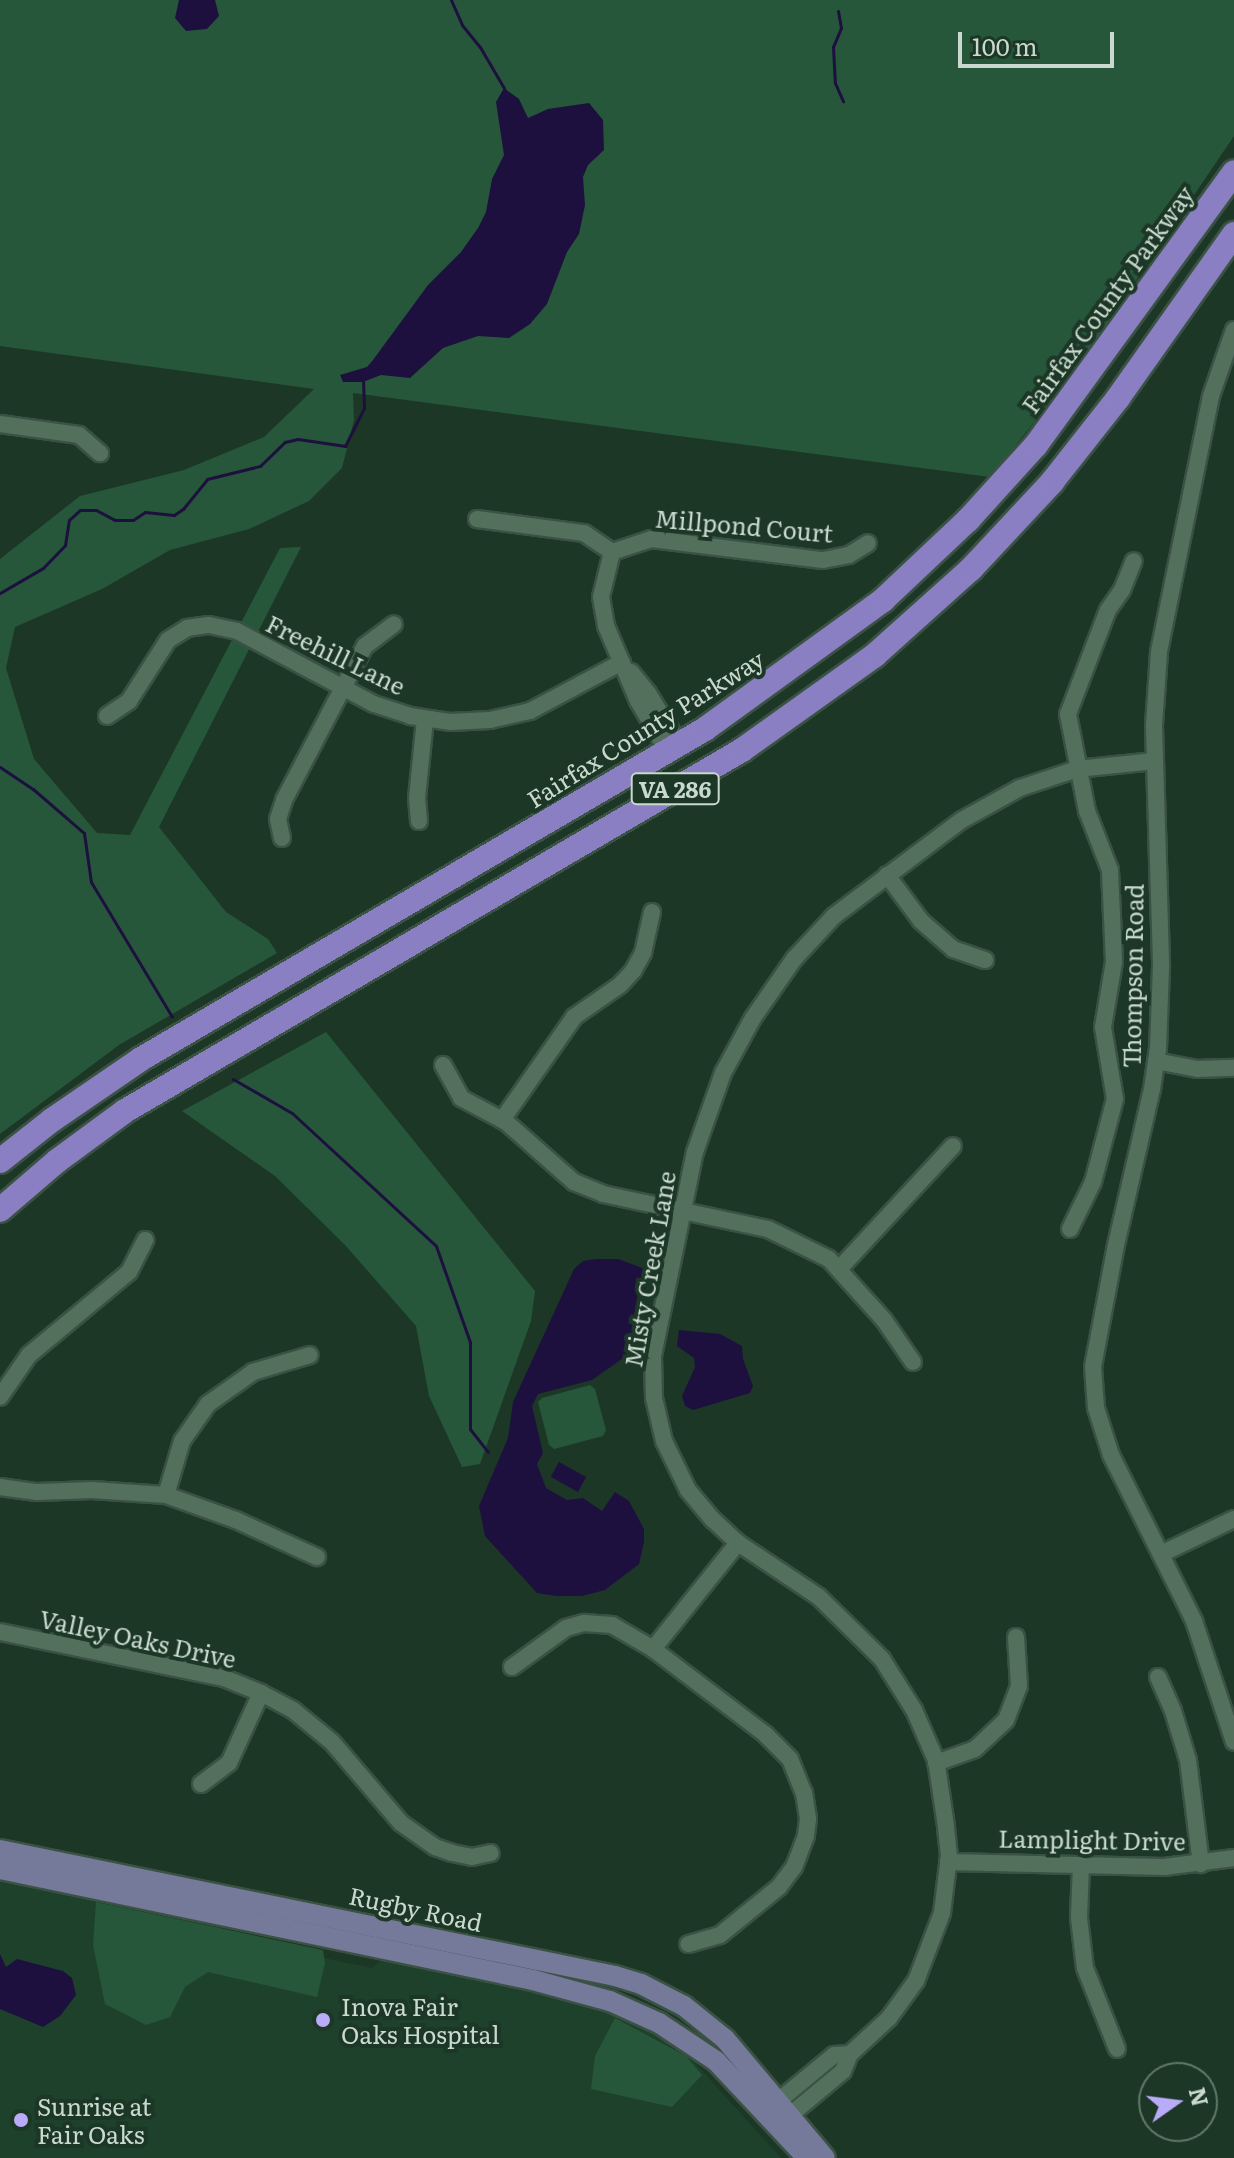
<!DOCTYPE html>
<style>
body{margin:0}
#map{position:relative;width:1234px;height:2158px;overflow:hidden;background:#1c3726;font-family:Literata,serif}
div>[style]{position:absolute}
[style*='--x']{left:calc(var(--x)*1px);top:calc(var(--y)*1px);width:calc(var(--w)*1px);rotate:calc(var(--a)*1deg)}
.built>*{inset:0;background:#1e412b}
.green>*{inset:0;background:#26573a}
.water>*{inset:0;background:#1d103e;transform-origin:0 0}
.stream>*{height:3px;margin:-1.5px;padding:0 1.5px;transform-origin:1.5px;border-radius:1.5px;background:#1d103e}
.roads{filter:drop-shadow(2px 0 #3a5244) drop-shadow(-2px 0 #3a5244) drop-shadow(0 2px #3a5244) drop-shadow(0 -2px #3a5244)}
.minor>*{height:16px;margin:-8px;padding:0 8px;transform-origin:8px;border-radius:8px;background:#53705d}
.major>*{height:20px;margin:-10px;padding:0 10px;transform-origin:10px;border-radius:10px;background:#75799a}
.highway>*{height:24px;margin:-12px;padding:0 12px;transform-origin:12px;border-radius:12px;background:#8b7fc3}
.dots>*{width:22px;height:22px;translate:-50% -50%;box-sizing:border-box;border:4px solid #1c3726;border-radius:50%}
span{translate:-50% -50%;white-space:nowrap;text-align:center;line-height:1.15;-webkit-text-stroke:8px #1c3726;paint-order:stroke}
.shield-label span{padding:2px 6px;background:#1c3726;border:2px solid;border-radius:6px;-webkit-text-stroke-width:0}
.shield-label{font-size:22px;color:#c9d9ce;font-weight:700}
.street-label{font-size:24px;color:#c9d9ce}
.poi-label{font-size:24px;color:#c9d9ce}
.left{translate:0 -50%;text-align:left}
.north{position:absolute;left:1138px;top:2062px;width:80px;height:80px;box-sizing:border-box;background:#1c3726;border:2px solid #617869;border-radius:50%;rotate:76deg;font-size:22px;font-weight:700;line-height:32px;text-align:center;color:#c9d9ce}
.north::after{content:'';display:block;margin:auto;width:28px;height:36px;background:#b8abf7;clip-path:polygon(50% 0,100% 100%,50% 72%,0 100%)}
.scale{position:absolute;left:958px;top:32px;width:156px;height:36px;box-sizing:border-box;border:4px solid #c9d9ce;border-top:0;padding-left:10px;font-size:24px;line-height:28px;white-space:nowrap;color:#c9d9ce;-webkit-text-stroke:6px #1c3726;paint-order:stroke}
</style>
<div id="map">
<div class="built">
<i style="clip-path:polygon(0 1879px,208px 1924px,324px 1958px,371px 1968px,383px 1960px,604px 2006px,671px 2036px,781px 2158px,0 2158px)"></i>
</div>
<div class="green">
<i style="clip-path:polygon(0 0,1234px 0,1234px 136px,1072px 375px,990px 477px,353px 393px,354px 420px,342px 468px,309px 501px,249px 529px,170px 550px,102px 589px,15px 627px,6px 668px,34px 759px,97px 833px,130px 835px,280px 548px,301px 547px,159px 827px,226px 912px,268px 939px,277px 953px,119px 1045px,0 1134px,0 559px,80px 496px,184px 470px,264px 437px,314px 389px,0 346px)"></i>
<i style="clip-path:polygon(326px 1032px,535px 1291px,531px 1321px,480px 1464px,462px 1467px,429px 1396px,416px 1326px,345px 1245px,275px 1176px,182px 1111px)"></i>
<i style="clip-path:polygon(590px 1385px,595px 1389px,606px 1430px,603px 1436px,554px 1449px,549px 1445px,538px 1402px,542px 1398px)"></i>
<i style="clip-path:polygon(96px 1902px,323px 1950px,325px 1963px,317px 1997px,208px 1972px,185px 1987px,170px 2017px,146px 2025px,105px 2004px,93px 1945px)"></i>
<i style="clip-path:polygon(615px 2018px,686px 2056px,702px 2075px,672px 2107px,591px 2089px,595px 2056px)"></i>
</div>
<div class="water">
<i style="clip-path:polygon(179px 0,215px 0,219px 16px,207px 29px,186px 31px,175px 18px)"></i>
<i style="clip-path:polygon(504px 88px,519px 99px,528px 118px,548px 109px,589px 103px,603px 120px,604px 150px,588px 165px,583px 177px,585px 205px,579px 234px,567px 252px,547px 304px,530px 324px,509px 338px,478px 336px,443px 348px,410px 378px,381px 375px,363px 382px,343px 382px,340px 375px,367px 367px,373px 360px,428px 285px,461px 252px,478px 228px,486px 212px,492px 179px,504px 155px,496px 102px)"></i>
<i style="clip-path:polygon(596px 1259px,618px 1259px,645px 1269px,647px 1279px,640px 1324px,629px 1354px,592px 1380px,538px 1394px,532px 1406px,543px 1453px,537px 1464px,546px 1488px,567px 1500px,583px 1498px,602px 1511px,615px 1492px,629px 1501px,644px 1529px,644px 1542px,639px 1564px,605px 1590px,582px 1596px,556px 1596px,537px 1593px,485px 1536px,479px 1506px,508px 1438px,513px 1402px,574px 1269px,583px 1261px)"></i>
<i style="clip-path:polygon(679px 1330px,720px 1334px,742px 1346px,743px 1359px,753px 1386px,750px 1393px,693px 1410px,685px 1406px,682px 1396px,695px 1367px,694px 1358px,677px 1346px)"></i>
<i style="left:559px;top:1462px;width:31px;height:17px;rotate:29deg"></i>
<i style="clip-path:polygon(0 1954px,6px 1967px,17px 1959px,63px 1971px,72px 1978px,76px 1995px,60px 2016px,43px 2027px,0 2009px)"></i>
</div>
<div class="stream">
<i style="--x:451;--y:0;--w:27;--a:66"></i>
<i style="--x:462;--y:25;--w:28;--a:51"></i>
<i style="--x:480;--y:47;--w:48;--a:59.7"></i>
<i style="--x:838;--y:11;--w:17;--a:80"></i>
<i style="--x:841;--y:28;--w:21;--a:113"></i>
<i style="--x:833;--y:47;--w:36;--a:87"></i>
<i style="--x:835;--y:83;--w:20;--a:66"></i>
<i style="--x:0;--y:593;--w:50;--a:-30.2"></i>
<i style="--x:43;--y:568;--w:32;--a:-46"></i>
<i style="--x:65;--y:545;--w:25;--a:-81"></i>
<i style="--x:69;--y:520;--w:15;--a:-42"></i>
<i style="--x:80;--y:510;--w:16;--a:0"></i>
<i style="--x:96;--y:510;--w:21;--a:28"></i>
<i style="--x:115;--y:520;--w:18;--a:0"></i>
<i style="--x:133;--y:520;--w:14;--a:-34"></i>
<i style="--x:145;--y:512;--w:29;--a:6"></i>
<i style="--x:174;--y:515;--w:11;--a:-34"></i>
<i style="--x:183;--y:509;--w:38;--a:-51"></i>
<i style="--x:207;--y:479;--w:55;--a:-13.8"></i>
<i style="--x:260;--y:466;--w:35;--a:-44"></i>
<i style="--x:285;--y:442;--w:13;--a:-13"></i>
<i style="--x:298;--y:439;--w:48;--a:8.5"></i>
<i style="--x:345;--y:446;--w:42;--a:-63.4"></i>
<i style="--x:364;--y:408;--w:26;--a:-92"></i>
<i style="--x:0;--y:767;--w:40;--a:34"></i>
<i style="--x:33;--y:789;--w:67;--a:40.8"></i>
<i style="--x:84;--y:833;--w:49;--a:81.9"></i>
<i style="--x:91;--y:882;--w:157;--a:59"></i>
<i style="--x:233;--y:1079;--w:68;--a:30"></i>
<i style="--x:292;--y:1113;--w:196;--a:42.7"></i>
<i style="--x:436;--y:1246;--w:102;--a:70.5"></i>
<i style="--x:470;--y:1342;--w:87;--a:90"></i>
<i style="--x:470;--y:1429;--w:29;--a:52"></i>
</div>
<div class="roads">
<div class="minor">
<i style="--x:1234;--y:330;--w:70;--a:109.2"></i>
<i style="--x:1211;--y:396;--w:261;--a:101.5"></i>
<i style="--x:1159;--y:652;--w:74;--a:93.9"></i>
<i style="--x:1154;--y:726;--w:241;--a:88.3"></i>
<i style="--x:1161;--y:967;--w:81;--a:92.1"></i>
<i style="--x:1158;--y:1048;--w:41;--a:98.3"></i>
<i style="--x:1152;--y:1089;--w:160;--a:103"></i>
<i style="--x:1116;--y:1245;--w:124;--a:100.7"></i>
<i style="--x:1093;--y:1367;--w:41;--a:85.8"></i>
<i style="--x:1096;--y:1408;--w:49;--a:72.3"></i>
<i style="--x:1111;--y:1455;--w:186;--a:63.4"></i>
<i style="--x:1194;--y:1621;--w:127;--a:71.7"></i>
<i style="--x:0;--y:424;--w:80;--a:7.9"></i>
<i style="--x:79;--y:435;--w:28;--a:41"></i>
<i style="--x:477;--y:519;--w:108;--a:7.5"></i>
<i style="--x:584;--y:533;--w:34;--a:34"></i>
<i style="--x:612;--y:552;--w:41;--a:-18.4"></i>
<i style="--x:651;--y:539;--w:173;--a:7"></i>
<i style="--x:823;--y:560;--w:26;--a:-11"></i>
<i style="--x:849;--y:555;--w:22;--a:-32"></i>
<i style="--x:612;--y:552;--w:46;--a:103.7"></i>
<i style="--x:601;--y:597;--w:29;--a:80"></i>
<i style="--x:606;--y:626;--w:82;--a:66.9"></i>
<i style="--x:638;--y:701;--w:59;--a:59.5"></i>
<i style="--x:631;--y:672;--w:27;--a:51"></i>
<i style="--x:648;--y:693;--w:60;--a:58.7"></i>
<i style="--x:107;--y:716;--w:27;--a:-34"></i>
<i style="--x:129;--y:701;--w:72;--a:-57.4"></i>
<i style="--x:168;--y:640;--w:22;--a:-32"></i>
<i style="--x:187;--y:628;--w:22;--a:-8"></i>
<i style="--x:209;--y:625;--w:29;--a:12"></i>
<i style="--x:237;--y:631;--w:155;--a:28.1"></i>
<i style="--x:374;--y:704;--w:38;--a:18"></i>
<i style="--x:410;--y:716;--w:40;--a:8.5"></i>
<i style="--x:450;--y:722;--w:40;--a:-2.9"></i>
<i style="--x:490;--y:720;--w:41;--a:-12.7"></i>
<i style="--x:530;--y:711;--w:104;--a:-28"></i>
<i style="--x:419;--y:821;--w:23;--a:-95"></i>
<i style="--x:417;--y:798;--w:79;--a:-84.2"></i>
<i style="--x:282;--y:838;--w:19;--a:-102"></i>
<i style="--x:278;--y:819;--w:20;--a:-72"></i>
<i style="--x:284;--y:800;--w:174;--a:-62.3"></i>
<i style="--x:365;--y:646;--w:36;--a:-37"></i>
<i style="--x:887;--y:875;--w:57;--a:53.5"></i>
<i style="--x:921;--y:921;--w:43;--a:41.2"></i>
<i style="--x:953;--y:949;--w:34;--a:19"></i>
<i style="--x:1156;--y:1061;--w:42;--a:11"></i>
<i style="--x:1197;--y:1069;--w:37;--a:-2"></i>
<i style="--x:443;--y:1065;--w:38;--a:61"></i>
<i style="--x:461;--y:1098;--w:51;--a:28.1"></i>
<i style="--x:506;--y:1122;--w:91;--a:41.4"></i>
<i style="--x:574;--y:1182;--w:31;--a:22"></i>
<i style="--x:603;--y:1194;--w:169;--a:12"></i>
<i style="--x:768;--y:1229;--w:68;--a:26.2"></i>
<i style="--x:829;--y:1259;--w:82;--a:48"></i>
<i style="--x:884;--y:1320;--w:51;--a:55.4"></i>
<i style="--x:502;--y:1120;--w:126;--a:-55"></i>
<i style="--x:574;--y:1017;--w:56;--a:-34.8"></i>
<i style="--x:620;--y:985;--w:19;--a:-47"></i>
<i style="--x:633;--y:971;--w:21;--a:-61"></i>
<i style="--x:643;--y:953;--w:42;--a:-77.6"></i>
<i style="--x:1070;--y:1229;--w:52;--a:-63.9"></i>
<i style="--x:1093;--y:1182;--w:86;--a:-75.2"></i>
<i style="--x:1115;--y:1099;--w:73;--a:-99.5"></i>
<i style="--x:1103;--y:1027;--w:66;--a:-80.4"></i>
<i style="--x:1114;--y:962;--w:92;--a:-92.5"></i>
<i style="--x:1110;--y:870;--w:63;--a:-111.3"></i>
<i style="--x:1087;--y:811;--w:99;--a:-101.1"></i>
<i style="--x:1068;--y:714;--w:111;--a:-69"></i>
<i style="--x:1108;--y:610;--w:24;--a:-55"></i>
<i style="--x:1122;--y:590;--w:31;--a:-68"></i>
<i style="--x:840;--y:1268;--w:166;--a:-47.2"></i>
<i style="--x:0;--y:1397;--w:51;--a:-55.4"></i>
<i style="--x:29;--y:1355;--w:130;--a:-39.7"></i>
<i style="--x:129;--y:1272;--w:36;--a:-63"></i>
<i style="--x:0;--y:1487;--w:37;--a:8"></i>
<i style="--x:37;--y:1492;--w:55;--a:-2.1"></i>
<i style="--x:92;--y:1490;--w:74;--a:3.9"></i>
<i style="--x:166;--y:1495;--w:74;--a:19.7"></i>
<i style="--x:236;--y:1520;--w:89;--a:24.6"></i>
<i style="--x:166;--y:1495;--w:56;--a:-73.5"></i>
<i style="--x:182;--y:1441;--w:45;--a:-54.9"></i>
<i style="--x:208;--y:1404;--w:55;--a:-35.4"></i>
<i style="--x:253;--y:1372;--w:59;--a:-16.6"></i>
<i style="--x:1161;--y:1554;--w:81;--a:-25.6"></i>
<i style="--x:0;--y:1632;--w:229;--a:11.6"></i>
<i style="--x:224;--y:1678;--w:40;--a:22"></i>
<i style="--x:261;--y:1693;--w:36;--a:28"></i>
<i style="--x:293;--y:1710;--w:50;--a:39.4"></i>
<i style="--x:332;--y:1742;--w:106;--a:49.6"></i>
<i style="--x:401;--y:1823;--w:42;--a:35.2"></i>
<i style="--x:435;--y:1847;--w:18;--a:19"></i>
<i style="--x:452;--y:1853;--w:20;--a:11"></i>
<i style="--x:472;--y:1857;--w:19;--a:-12"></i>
<i style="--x:653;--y:1649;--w:136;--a:-51.3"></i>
<i style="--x:512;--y:1667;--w:67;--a:-35.8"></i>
<i style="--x:566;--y:1628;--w:19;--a:-16"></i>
<i style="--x:584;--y:1623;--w:28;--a:4"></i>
<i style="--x:612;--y:1625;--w:48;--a:30.3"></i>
<i style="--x:653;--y:1649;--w:141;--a:37.2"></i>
<i style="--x:765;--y:1734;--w:35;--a:45"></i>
<i style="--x:790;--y:1759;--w:37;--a:68"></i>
<i style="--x:804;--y:1793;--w:26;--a:81"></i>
<i style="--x:808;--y:1819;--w:17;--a:97"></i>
<i style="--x:806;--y:1836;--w:33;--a:111"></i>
<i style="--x:794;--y:1867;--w:25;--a:127"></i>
<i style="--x:779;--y:1887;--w:76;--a:140.9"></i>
<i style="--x:720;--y:1935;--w:33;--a:164"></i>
<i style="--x:1158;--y:1677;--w:37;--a:66"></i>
<i style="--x:1173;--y:1711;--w:51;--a:73"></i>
<i style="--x:1188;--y:1760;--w:105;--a:82.9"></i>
<i style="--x:936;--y:1763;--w:41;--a:-19.7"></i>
<i style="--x:975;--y:1749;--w:42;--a:-43.1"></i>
<i style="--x:1006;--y:1720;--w:36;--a:-69"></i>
<i style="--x:1019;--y:1686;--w:49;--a:-93.5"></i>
<i style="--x:201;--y:1784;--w:35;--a:-37"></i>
<i style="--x:229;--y:1763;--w:77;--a:-65.4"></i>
<i style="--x:948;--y:1862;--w:216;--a:1.3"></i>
<i style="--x:1164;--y:1867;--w:71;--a:-7.3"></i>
<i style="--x:1081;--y:1865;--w:53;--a:92.2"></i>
<i style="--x:1079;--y:1918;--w:50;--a:83.2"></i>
<i style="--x:1085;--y:1968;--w:87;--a:68.4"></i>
<i style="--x:770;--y:2108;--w:83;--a:-39.6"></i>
<i style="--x:834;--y:2055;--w:16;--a:-4"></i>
<i style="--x:783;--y:2121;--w:78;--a:-39.8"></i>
<i style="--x:843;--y:2071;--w:18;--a:-68"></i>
<i style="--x:850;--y:2054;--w:53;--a:-42.7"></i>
<i style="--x:889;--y:2018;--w:46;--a:-53.9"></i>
<i style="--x:916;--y:1981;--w:73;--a:-69.1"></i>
<i style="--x:942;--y:1913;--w:57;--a:-83"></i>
<i style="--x:949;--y:1856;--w:30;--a:-96"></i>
<i style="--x:946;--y:1826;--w:67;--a:-98.6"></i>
<i style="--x:936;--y:1760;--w:55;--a:-113.7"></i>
<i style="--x:914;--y:1710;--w:60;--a:-122.1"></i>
<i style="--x:882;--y:1659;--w:88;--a:-135.5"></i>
<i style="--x:819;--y:1597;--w:97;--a:-146.3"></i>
<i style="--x:738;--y:1543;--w:34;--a:-137"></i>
<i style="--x:713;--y:1520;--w:39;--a:-130"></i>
<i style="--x:688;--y:1490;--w:55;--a:-116.1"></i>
<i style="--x:664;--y:1441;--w:44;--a:-103.1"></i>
<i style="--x:654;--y:1398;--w:42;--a:-91.4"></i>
<i style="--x:653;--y:1356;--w:208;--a:-78.4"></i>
<i style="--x:695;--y:1152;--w:84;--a:-70.5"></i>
<i style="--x:723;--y:1073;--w:63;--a:-61.4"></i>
<i style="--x:753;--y:1018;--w:72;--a:-55.2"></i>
<i style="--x:794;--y:959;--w:59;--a:-47.1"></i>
<i style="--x:834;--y:916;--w:160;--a:-36.9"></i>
<i style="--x:962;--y:820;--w:66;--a:-28.9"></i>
<i style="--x:1020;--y:788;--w:60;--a:-18.4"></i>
<i style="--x:1077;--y:769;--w:78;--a:-5.9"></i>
</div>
<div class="major">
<i style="--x:0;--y:1850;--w:628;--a:11.58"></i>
<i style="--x:615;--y:1976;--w:27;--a:17"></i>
<i style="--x:641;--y:1984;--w:48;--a:27.1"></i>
<i style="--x:684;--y:2006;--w:53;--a:38.8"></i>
<i style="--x:725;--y:2039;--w:155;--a:50"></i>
<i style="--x:0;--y:1869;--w:544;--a:11.76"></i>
<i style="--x:533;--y:1980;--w:80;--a:15.3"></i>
<i style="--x:610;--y:2001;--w:54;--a:24.2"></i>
<i style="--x:659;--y:2023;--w:69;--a:33.7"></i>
<i style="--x:716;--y:2061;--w:133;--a:46.8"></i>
</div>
<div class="highway">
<i style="--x:0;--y:1161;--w:66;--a:-38.3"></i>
<i style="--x:52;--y:1120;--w:108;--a:-34.4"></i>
<i style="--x:141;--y:1059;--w:653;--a:-30.33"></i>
<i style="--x:705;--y:729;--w:220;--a:-35.9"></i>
<i style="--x:883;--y:600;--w:117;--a:-43.3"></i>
<i style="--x:968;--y:520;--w:101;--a:-47.8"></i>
<i style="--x:1036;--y:445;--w:337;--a:-54"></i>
<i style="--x:0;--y:1210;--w:75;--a:-40.7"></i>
<i style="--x:57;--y:1161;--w:84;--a:-36.3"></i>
<i style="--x:125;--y:1111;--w:715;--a:-30.33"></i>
<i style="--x:742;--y:750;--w:163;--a:-35.5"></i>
<i style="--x:875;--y:655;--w:129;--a:-41.9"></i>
<i style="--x:971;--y:569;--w:119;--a:-47"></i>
<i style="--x:1052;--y:482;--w:107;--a:-51.8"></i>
<i style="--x:1118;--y:398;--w:201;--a:-54.7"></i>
</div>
</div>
<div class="dots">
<i style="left:323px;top:2020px;background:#b8abf7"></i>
<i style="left:21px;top:2120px;background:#b8abf7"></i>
</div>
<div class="shield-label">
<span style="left:675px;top:789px">VA 286</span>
</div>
<div class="street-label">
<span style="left:1107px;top:299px;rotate:-54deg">Fairfax County Parkway</span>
<span style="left:744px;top:525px;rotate:5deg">Millpond Court</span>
<span style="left:336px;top:654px;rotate:26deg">Freehill Lane</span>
<span style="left:645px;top:728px;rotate:-32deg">Fairfax County Parkway</span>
<span style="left:1132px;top:976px;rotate:-89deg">Thompson Road</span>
<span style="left:649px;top:1269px;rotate:-80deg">Misty Creek Lane</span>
<span style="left:138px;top:1638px;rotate:12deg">Valley Oaks Drive</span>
<span style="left:1092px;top:1839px;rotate:1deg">Lamplight Drive</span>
<span style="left:416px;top:1908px;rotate:12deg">Rugby Road</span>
</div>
<div class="poi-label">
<span class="left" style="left:341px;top:2020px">Inova Fair<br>Oaks Hospital</span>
<span class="left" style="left:37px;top:2120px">Sunrise at<br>Fair Oaks</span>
</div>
<div class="north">N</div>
<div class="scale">100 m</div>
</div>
